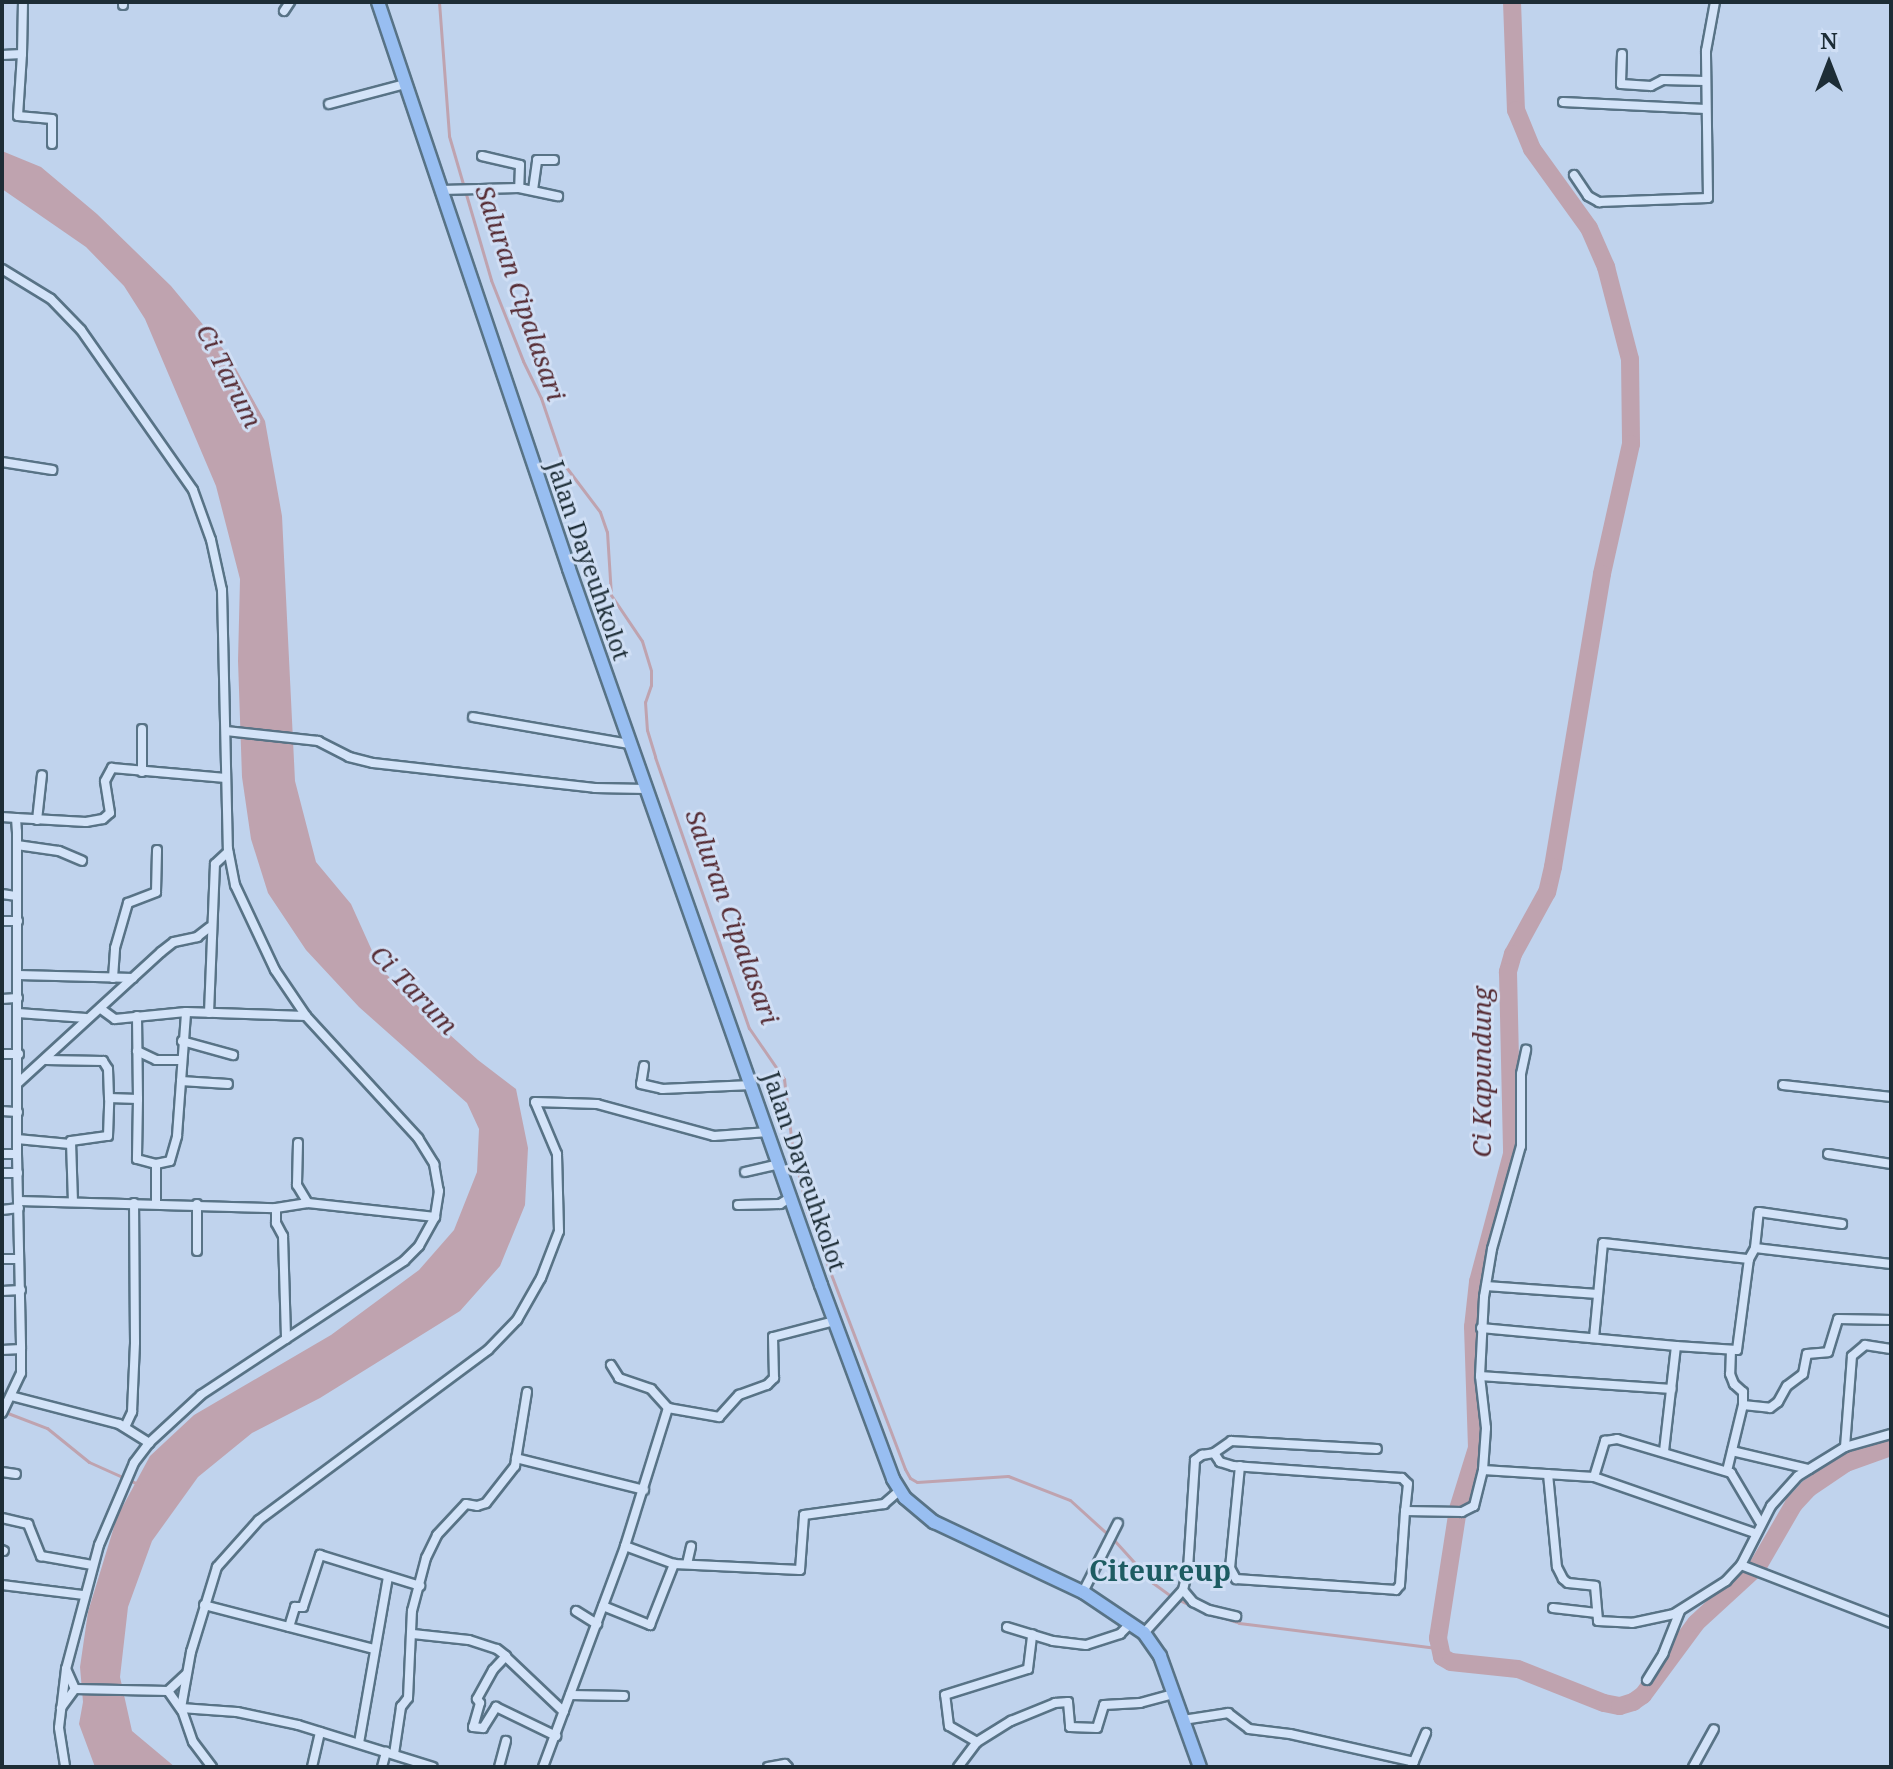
<!DOCTYPE html>
<style>
body{margin:0}
#map{position:relative;width:1893px;height:1769px;overflow:hidden;background:#c0d3ed;font-family:"Noto Serif",serif}
div>[style]{position:absolute}
[style*='--x']{left:calc(var(--x)*1px);top:calc(var(--y)*1px);width:calc(var(--w)*1px);rotate:calc(var(--a)*1deg)}
.water>*{inset:0;background:#bfa3af}
.stream>*{height:3px;margin:-1.5px;padding:0 1.5px;transform-origin:1.5px;border-radius:1.5px;background:#bfa3af}
.river>*{height:18px;margin:-9px;padding:0 9px;transform-origin:9px;border-radius:9px;background:#bfa3af}
.roads{filter:drop-shadow(2px 0 #587386) drop-shadow(-2px 0 #587386) drop-shadow(0 2px #587386) drop-shadow(0 -2px #587386)}
.minor>*{height:8px;margin:-4px;padding:0 4px;transform-origin:4px;border-radius:4px;background:#d3e3f8}
.primary>*{height:12px;margin:-6px;padding:0 6px;transform-origin:6px;border-radius:6px;background:#98bef1}
span{translate:-50% -50%;white-space:nowrap;text-align:center;line-height:1.15;-webkit-text-stroke:6px #d0dff5;paint-order:stroke}
.street-label{font-size:24px;color:#1d2d36}
.water-label{font-size:26px;color:#562c34;font-style:italic}
.quarter-label{font-size:28px;color:#1d5c62;font-weight:700}
.frame{position:absolute;inset:0;border:4px solid #1d2d36;pointer-events:none}
.north{position:absolute;left:1789px;top:24px;width:80px;height:80px;-webkit-text-stroke:6px #d0dff5;paint-order:stroke;rotate:0deg;font-size:22px;font-weight:700;line-height:32px;text-align:center;color:#1d2d36}
.north::after{content:'';display:block;margin:auto;width:28px;height:36px;background:#1d2d36;clip-path:polygon(50% 0,100% 100%,50% 72%,0 100%)}
</style>
<div id="map">
<div class="water">
<i style="clip-path:polygon(2px 151px,41px 167px,97px 214px,171px 286px,229px 356px,265px 421px,282px 516px,295px 781px,316px 862px,351px 904px,378px 964px,401px 991px,478px 1060px,516px 1089px,528px 1148px,525px 1205px,500px 1266px,460px 1311px,320px 1398px,252px 1433px,198px 1477px,152px 1541px,128px 1607px,120px 1677px,132px 1731px,175px 1767px,95px 1767px,79px 1724px,83px 1702px,80px 1667px,88px 1612px,117px 1517px,150px 1456px,194px 1415px,331px 1335px,419px 1270px,454px 1230px,477px 1172px,479px 1129px,467px 1103px,359px 1007px,306px 950px,268px 893px,251px 839px,242px 777px,238px 661px,240px 579px,216px 486px,145px 319px,124px 286px,86px 247px,2px 189px)"></i>
</div>
<div class="stream">
<i style="--x:439;--y:2;--w:134;--a:85.7"></i>
<i style="--x:449;--y:136;--w:150;--a:73.7"></i>
<i style="--x:491;--y:280;--w:87;--a:68.4"></i>
<i style="--x:523;--y:361;--w:41;--a:64.1"></i>
<i style="--x:541;--y:398;--w:69;--a:71.3"></i>
<i style="--x:563;--y:463;--w:61;--a:52.9"></i>
<i style="--x:600;--y:512;--w:21;--a:71"></i>
<i style="--x:607;--y:532;--w:63;--a:86.4"></i>
<i style="--x:611;--y:595;--w:55;--a:56"></i>
<i style="--x:642;--y:641;--w:31;--a:73"></i>
<i style="--x:651;--y:671;--w:14;--a:90"></i>
<i style="--x:651;--y:685;--w:18;--a:109"></i>
<i style="--x:645;--y:702;--w:28;--a:86"></i>
<i style="--x:647;--y:730;--w:28;--a:73"></i>
<i style="--x:655;--y:757;--w:287;--a:70.9"></i>
<i style="--x:749;--y:1028;--w:62;--a:55.5"></i>
<i style="--x:784;--y:1079;--w:66;--a:83.1"></i>
<i style="--x:792;--y:1145;--w:68;--a:77.2"></i>
<i style="--x:807;--y:1211;--w:276;--a:69.2"></i>
<i style="--x:905;--y:1469;--w:10;--a:61"></i>
<i style="--x:910;--y:1478;--w:8;--a:30"></i>
<i style="--x:917;--y:1482;--w:91;--a:-3.8"></i>
<i style="--x:1008;--y:1476;--w:66;--a:21.2"></i>
<i style="--x:1070;--y:1500;--w:59;--a:42.3"></i>
<i style="--x:1114;--y:1540;--w:58;--a:47.8"></i>
<i style="--x:1153;--y:1583;--w:24;--a:36"></i>
<i style="--x:5;--y:1412;--w:45;--a:20.9"></i>
<i style="--x:47;--y:1428;--w:54;--a:39"></i>
<i style="--x:89;--y:1462;--w:54;--a:24.2"></i>
<i style="--x:1179;--y:1600;--w:29;--a:25"></i>
<i style="--x:1212;--y:1614;--w:28;--a:18"></i>
<i style="--x:1239;--y:1623;--w:201;--a:7.2"></i>
</div>
<div class="river">
<i style="--x:1512;--y:2;--w:108;--a:87.9"></i>
<i style="--x:1516;--y:110;--w:42;--a:67.7"></i>
<i style="--x:1532;--y:149;--w:97;--a:54.2"></i>
<i style="--x:1589;--y:228;--w:43;--a:66.4"></i>
<i style="--x:1606;--y:267;--w:95;--a:75.4"></i>
<i style="--x:1630;--y:359;--w:85;--a:89.3"></i>
<i style="--x:1631;--y:444;--w:133;--a:102.6"></i>
<i style="--x:1602;--y:574;--w:297;--a:99.5"></i>
<i style="--x:1553;--y:867;--w:26;--a:103"></i>
<i style="--x:1547;--y:892;--w:71;--a:118.7"></i>
<i style="--x:1513;--y:954;--w:19;--a:106"></i>
<i style="--x:1508;--y:972;--w:182;--a:88.7"></i>
<i style="--x:1512;--y:1154;--w:132;--a:104.9"></i>
<i style="--x:1478;--y:1282;--w:45;--a:96.3"></i>
<i style="--x:1473;--y:1327;--w:121;--a:88.1"></i>
<i style="--x:1477;--y:1448;--w:64;--a:107.3"></i>
<i style="--x:1458;--y:1509;--w:131;--a:98.8"></i>
<i style="--x:1438;--y:1638;--w:19;--a:78"></i>
<i style="--x:1442;--y:1657;--w:10;--a:29"></i>
<i style="--x:1451;--y:1662;--w:67;--a:6"></i>
<i style="--x:1518;--y:1669;--w:92;--a:21.6"></i>
<i style="--x:1604;--y:1703;--w:16;--a:11"></i>
<i style="--x:1620;--y:1706;--w:14;--a:-17"></i>
<i style="--x:1633;--y:1702;--w:12;--a:-35"></i>
<i style="--x:1643;--y:1695;--w:89;--a:-53.6"></i>
<i style="--x:1696;--y:1623;--w:84;--a:-42.6"></i>
<i style="--x:1758;--y:1566;--w:72;--a:-59.9"></i>
<i style="--x:1794;--y:1504;--w:22;--a:-47"></i>
<i style="--x:1809;--y:1488;--w:45;--a:-34"></i>
<i style="--x:1846;--y:1463;--w:48;--a:-19.6"></i>
</div>
<div class="roads">
<div class="minor">
<i style="--x:123;--y:2;--w:3;--a:90"></i>
<i style="--x:284;--y:11;--w:11;--a:-56"></i>
<i style="--x:22;--y:54;--w:52;--a:-88.9"></i>
<i style="--x:1622;--y:54;--w:30;--a:92"></i>
<i style="--x:1621;--y:84;--w:30;--a:4"></i>
<i style="--x:1651;--y:86;--w:13;--a:-27"></i>
<i style="--x:1663;--y:80;--w:42;--a:1.4"></i>
<i style="--x:2;--y:55;--w:20;--a:-3"></i>
<i style="--x:22;--y:54;--w:62;--a:93.7"></i>
<i style="--x:18;--y:116;--w:34;--a:5"></i>
<i style="--x:52;--y:119;--w:25;--a:90"></i>
<i style="--x:1563;--y:102;--w:143;--a:2.8"></i>
<i style="--x:329;--y:104;--w:79;--a:-14.7"></i>
<i style="--x:482;--y:156;--w:39;--a:13"></i>
<i style="--x:520;--y:165;--w:23;--a:92"></i>
<i style="--x:1574;--y:175;--w:25;--a:56"></i>
<i style="--x:1588;--y:196;--w:13;--a:29"></i>
<i style="--x:1599;--y:202;--w:109;--a:-2.1"></i>
<i style="--x:1708;--y:198;--w:147;--a:-90.8"></i>
<i style="--x:1706;--y:51;--w:50;--a:-79.6"></i>
<i style="--x:441;--y:190;--w:78;--a:-1.5"></i>
<i style="--x:519;--y:188;--w:40;--a:12"></i>
<i style="--x:533;--y:190;--w:30;--a:-82"></i>
<i style="--x:537;--y:160;--w:17;--a:0"></i>
<i style="--x:2;--y:269;--w:57;--a:31.5"></i>
<i style="--x:51;--y:299;--w:43;--a:45.9"></i>
<i style="--x:81;--y:330;--w:195;--a:55"></i>
<i style="--x:193;--y:490;--w:53;--a:70.2"></i>
<i style="--x:211;--y:540;--w:51;--a:77.6"></i>
<i style="--x:222;--y:590;--w:259;--a:88.7"></i>
<i style="--x:228;--y:849;--w:37;--a:79"></i>
<i style="--x:235;--y:885;--w:94;--a:64.8"></i>
<i style="--x:275;--y:970;--w:55;--a:56"></i>
<i style="--x:306;--y:1016;--w:166;--a:47.4"></i>
<i style="--x:418;--y:1138;--w:31;--a:58"></i>
<i style="--x:434;--y:1164;--w:27;--a:80"></i>
<i style="--x:439;--y:1191;--w:26;--a:99"></i>
<i style="--x:435;--y:1217;--w:33;--a:119"></i>
<i style="--x:419;--y:1246;--w:21;--a:135"></i>
<i style="--x:404;--y:1261;--w:243;--a:146.6"></i>
<i style="--x:201;--y:1395;--w:71;--a:137.3"></i>
<i style="--x:149;--y:1443;--w:25;--a:127"></i>
<i style="--x:134;--y:1463;--w:89;--a:113.1"></i>
<i style="--x:99;--y:1545;--w:128;--a:104.9"></i>
<i style="--x:66;--y:1669;--w:59;--a:96.8"></i>
<i style="--x:59;--y:1728;--w:39;--a:81"></i>
<i style="--x:2;--y:462;--w:51;--a:9.1"></i>
<i style="--x:473;--y:717;--w:159;--a:9.8"></i>
<i style="--x:142;--y:729;--w:43;--a:90"></i>
<i style="--x:226;--y:731;--w:93;--a:6.2"></i>
<i style="--x:318;--y:741;--w:35;--a:27"></i>
<i style="--x:349;--y:757;--w:25;--a:14"></i>
<i style="--x:373;--y:763;--w:223;--a:6.4"></i>
<i style="--x:595;--y:788;--w:51;--a:1.1"></i>
<i style="--x:2;--y:817;--w:14;--a:4"></i>
<i style="--x:16;--y:818;--w:14;--a:86"></i>
<i style="--x:17;--y:832;--w:322;--a:90"></i>
<i style="--x:17;--y:1154;--w:195;--a:88.8"></i>
<i style="--x:21;--y:1349;--w:24;--a:90"></i>
<i style="--x:21;--y:1373;--w:44;--a:115.4"></i>
<i style="--x:16;--y:818;--w:70;--a:3.3"></i>
<i style="--x:86;--y:822;--w:17;--a:-10"></i>
<i style="--x:103;--y:819;--w:9;--a:-41"></i>
<i style="--x:110;--y:813;--w:32;--a:-99"></i>
<i style="--x:105;--y:781;--w:15;--a:-62"></i>
<i style="--x:112;--y:768;--w:114;--a:5"></i>
<i style="--x:37;--y:820;--w:45;--a:-83.7"></i>
<i style="--x:17;--y:845;--w:42;--a:8.1"></i>
<i style="--x:59;--y:851;--w:25;--a:23"></i>
<i style="--x:2;--y:894;--w:15;--a:8"></i>
<i style="--x:2;--y:921;--w:16;--a:0"></i>
<i style="--x:18;--y:975;--w:115;--a:1.5"></i>
<i style="--x:113;--y:978;--w:30;--a:-86"></i>
<i style="--x:115;--y:948;--w:47;--a:-73.9"></i>
<i style="--x:128;--y:903;--w:30;--a:-21"></i>
<i style="--x:156;--y:892;--w:42;--a:-88.6"></i>
<i style="--x:2;--y:999;--w:16;--a:-4"></i>
<i style="--x:101;--y:1009;--w:17;--a:36"></i>
<i style="--x:115;--y:1019;--w:71;--a:-5.6"></i>
<i style="--x:186;--y:1012;--w:120;--a:1.9"></i>
<i style="--x:18;--y:1013;--w:68;--a:4.2"></i>
<i style="--x:209;--y:1013;--w:149;--a:-87.7"></i>
<i style="--x:215;--y:864;--w:18;--a:-43"></i>
<i style="--x:182;--y:1041;--w:53;--a:15.4"></i>
<i style="--x:137;--y:1051;--w:21;--a:25"></i>
<i style="--x:156;--y:1060;--w:25;--a:0"></i>
<i style="--x:2;--y:1054;--w:17;--a:0"></i>
<i style="--x:46;--y:1060;--w:57;--a:1"></i>
<i style="--x:103;--y:1061;--w:9;--a:58"></i>
<i style="--x:108;--y:1069;--w:29;--a:88"></i>
<i style="--x:109;--y:1098;--w:29;--a:2"></i>
<i style="--x:138;--y:1099;--w:83;--a:-90.7"></i>
<i style="--x:644;--y:1066;--w:18;--a:99"></i>
<i style="--x:641;--y:1084;--w:22;--a:13"></i>
<i style="--x:662;--y:1089;--w:90;--a:-2.5"></i>
<i style="--x:181;--y:1081;--w:47;--a:3.7"></i>
<i style="--x:18;--y:1083;--w:194;--a:-42.5"></i>
<i style="--x:161;--y:952;--w:16;--a:-38"></i>
<i style="--x:174;--y:942;--w:24;--a:-12"></i>
<i style="--x:197;--y:937;--w:16;--a:-38"></i>
<i style="--x:1783;--y:1085;--w:109;--a:6.3"></i>
<i style="--x:138;--y:1099;--w:60;--a:91"></i>
<i style="--x:137;--y:1159;--w:20;--a:15"></i>
<i style="--x:156;--y:1164;--w:14;--a:-12"></i>
<i style="--x:170;--y:1161;--w:26;--a:-74"></i>
<i style="--x:177;--y:1136;--w:124;--a:-85.8"></i>
<i style="--x:2;--y:1111;--w:16;--a:4"></i>
<i style="--x:17;--y:1139;--w:53;--a:5.4"></i>
<i style="--x:298;--y:1143;--w:42;--a:91.4"></i>
<i style="--x:297;--y:1185;--w:21;--a:59"></i>
<i style="--x:2;--y:1154;--w:15;--a:0"></i>
<i style="--x:1828;--y:1154;--w:64;--a:9"></i>
<i style="--x:156;--y:1164;--w:40;--a:90"></i>
<i style="--x:745;--y:1172;--w:36;--a:-13"></i>
<i style="--x:2;--y:1173;--w:16;--a:0"></i>
<i style="--x:19;--y:1201;--w:257;--a:1.6"></i>
<i style="--x:276;--y:1208;--w:32;--a:-9"></i>
<i style="--x:308;--y:1203;--w:128;--a:6.3"></i>
<i style="--x:73;--y:1202;--w:61;--a:-91.9"></i>
<i style="--x:71;--y:1141;--w:37;--a:-8"></i>
<i style="--x:108;--y:1136;--w:38;--a:-88"></i>
<i style="--x:738;--y:1205;--w:42;--a:-1.4"></i>
<i style="--x:780;--y:1204;--w:13;--a:-32"></i>
<i style="--x:276;--y:1208;--w:15;--a:90"></i>
<i style="--x:276;--y:1223;--w:15;--a:62"></i>
<i style="--x:283;--y:1236;--w:103;--a:88.3"></i>
<i style="--x:2;--y:1210;--w:17;--a:-7"></i>
<i style="--x:1755;--y:1248;--w:36;--a:-84"></i>
<i style="--x:1759;--y:1212;--w:84;--a:8.2"></i>
<i style="--x:197;--y:1251;--w:47;--a:-90"></i>
<i style="--x:2;--y:1259;--w:17;--a:0"></i>
<i style="--x:1486;--y:1286;--w:112;--a:4.1"></i>
<i style="--x:2;--y:1291;--w:19;--a:-3"></i>
<i style="--x:1481;--y:1328;--w:196;--a:5.3"></i>
<i style="--x:1676;--y:1346;--w:107;--a:96.5"></i>
<i style="--x:1594;--y:1338;--w:95;--a:-84.6"></i>
<i style="--x:1603;--y:1243;--w:147;--a:6.3"></i>
<i style="--x:1749;--y:1259;--w:13;--a:-61"></i>
<i style="--x:1755;--y:1248;--w:137;--a:6.7"></i>
<i style="--x:1676;--y:1346;--w:61;--a:3.8"></i>
<i style="--x:1737;--y:1350;--w:92;--a:-82.5"></i>
<i style="--x:2;--y:1350;--w:19;--a:-3"></i>
<i style="--x:1731;--y:1350;--w:24;--a:92"></i>
<i style="--x:1730;--y:1374;--w:11;--a:68"></i>
<i style="--x:1734;--y:1384;--w:12;--a:42"></i>
<i style="--x:1743;--y:1392;--w:13;--a:90"></i>
<i style="--x:1743;--y:1405;--w:27;--a:6"></i>
<i style="--x:1770;--y:1408;--w:10;--a:-37"></i>
<i style="--x:1778;--y:1402;--w:18;--a:-61"></i>
<i style="--x:1787;--y:1386;--w:20;--a:-37"></i>
<i style="--x:1803;--y:1374;--w:20;--a:-79"></i>
<i style="--x:1807;--y:1354;--w:21;--a:-5"></i>
<i style="--x:1828;--y:1352;--w:34;--a:-73"></i>
<i style="--x:1838;--y:1319;--w:53;--a:1.1"></i>
<i style="--x:611;--y:1365;--w:15;--a:58"></i>
<i style="--x:619;--y:1378;--w:34;--a:19"></i>
<i style="--x:651;--y:1389;--w:25;--a:48"></i>
<i style="--x:668;--y:1408;--w:52;--a:10"></i>
<i style="--x:719;--y:1417;--w:30;--a:-48"></i>
<i style="--x:739;--y:1395;--w:30;--a:-20"></i>
<i style="--x:767;--y:1385;--w:10;--a:-45"></i>
<i style="--x:774;--y:1378;--w:41;--a:-91.4"></i>
<i style="--x:773;--y:1337;--w:64;--a:-14.5"></i>
<i style="--x:1480;--y:1376;--w:192;--a:3.9"></i>
<i style="--x:11;--y:1396;--w:112;--a:14.5"></i>
<i style="--x:119;--y:1424;--w:36;--a:32"></i>
<i style="--x:125;--y:1427;--w:17;--a:-65"></i>
<i style="--x:132;--y:1412;--w:70;--a:-87.5"></i>
<i style="--x:135;--y:1342;--w:139;--a:-90.4"></i>
<i style="--x:1845;--y:1447;--w:91;--a:-85.6"></i>
<i style="--x:1852;--y:1356;--w:17;--a:-40"></i>
<i style="--x:1865;--y:1345;--w:26;--a:9"></i>
<i style="--x:1732;--y:1451;--w:79;--a:13.2"></i>
<i style="--x:1214;--y:1453;--w:21;--a:-35"></i>
<i style="--x:1231;--y:1441;--w:146;--a:3.1"></i>
<i style="--x:516;--y:1458;--w:132;--a:14"></i>
<i style="--x:1240;--y:1466;--w:102;--a:95.6"></i>
<i style="--x:1230;--y:1568;--w:13;--a:61"></i>
<i style="--x:1236;--y:1579;--w:160;--a:3.9"></i>
<i style="--x:1396;--y:1590;--w:6;--a:-51"></i>
<i style="--x:1400;--y:1585;--w:74;--a:-86.1"></i>
<i style="--x:1483;--y:1470;--w:111;--a:3.6"></i>
<i style="--x:1594;--y:1477;--w:170;--a:19.2"></i>
<i style="--x:1727;--y:1471;--w:68;--a:-76.4"></i>
<i style="--x:2;--y:1472;--w:14;--a:8"></i>
<i style="--x:1548;--y:1474;--w:93;--a:84.5"></i>
<i style="--x:1557;--y:1567;--w:13;--a:63"></i>
<i style="--x:1563;--y:1579;--w:6;--a:39"></i>
<i style="--x:1568;--y:1583;--w:27;--a:6"></i>
<i style="--x:1595;--y:1586;--w:35;--a:85"></i>
<i style="--x:1598;--y:1621;--w:34;--a:3"></i>
<i style="--x:1632;--y:1623;--w:43;--a:-12.1"></i>
<i style="--x:1674;--y:1614;--w:62;--a:-32.4"></i>
<i style="--x:1726;--y:1581;--w:22;--a:-47"></i>
<i style="--x:1741;--y:1565;--w:66;--a:-63"></i>
<i style="--x:1771;--y:1506;--w:40;--a:-48"></i>
<i style="--x:1798;--y:1476;--w:55;--a:-31.7"></i>
<i style="--x:1845;--y:1447;--w:48;--a:-15.8"></i>
<i style="--x:1594;--y:1477;--w:38;--a:-73"></i>
<i style="--x:1605;--y:1441;--w:12;--a:-9"></i>
<i style="--x:1617;--y:1439;--w:119;--a:16.6"></i>
<i style="--x:1731;--y:1473;--w:57;--a:59.4"></i>
<i style="--x:2;--y:1518;--w:27;--a:13"></i>
<i style="--x:28;--y:1524;--w:35;--a:68"></i>
<i style="--x:41;--y:1556;--w:52;--a:10"></i>
<i style="--x:625;--y:1546;--w:52;--a:20.2"></i>
<i style="--x:2;--y:1550;--w:2;--a:27"></i>
<i style="--x:687;--y:1564;--w:18;--a:-77"></i>
<i style="--x:1741;--y:1565;--w:161;--a:21.1"></i>
<i style="--x:2;--y:1585;--w:83;--a:7"></i>
<i style="--x:1183;--y:1590;--w:16;--a:50"></i>
<i style="--x:1193;--y:1602;--w:18;--a:27"></i>
<i style="--x:1209;--y:1610;--w:28;--a:13"></i>
<i style="--x:1083;--y:1592;--w:77;--a:-63.1"></i>
<i style="--x:204;--y:1605;--w:176;--a:14.5"></i>
<i style="--x:603;--y:1606;--w:51;--a:22"></i>
<i style="--x:650;--y:1625;--w:66;--a:-68.5"></i>
<i style="--x:674;--y:1564;--w:126;--a:2.7"></i>
<i style="--x:800;--y:1570;--w:55;--a:-85.8"></i>
<i style="--x:804;--y:1515;--w:81;--a:-7.8"></i>
<i style="--x:884;--y:1504;--w:21;--a:-41"></i>
<i style="--x:1553;--y:1608;--w:44;--a:6.5"></i>
<i style="--x:576;--y:1611;--w:25;--a:32"></i>
<i style="--x:289;--y:1627;--w:21;--a:-73"></i>
<i style="--x:295;--y:1607;--w:8;--a:0"></i>
<i style="--x:303;--y:1607;--w:55;--a:-71.9"></i>
<i style="--x:320;--y:1555;--w:105;--a:17.2"></i>
<i style="--x:1007;--y:1627;--w:48;--a:16.9"></i>
<i style="--x:1053;--y:1641;--w:33;--a:7"></i>
<i style="--x:1086;--y:1645;--w:36;--a:-18"></i>
<i style="--x:1120;--y:1634;--w:16;--a:-45"></i>
<i style="--x:1144;--y:1633;--w:58;--a:-47.8"></i>
<i style="--x:1183;--y:1590;--w:22;--a:-77"></i>
<i style="--x:1188;--y:1569;--w:109;--a:-86.3"></i>
<i style="--x:1195;--y:1460;--w:9;--a:-36"></i>
<i style="--x:1202;--y:1455;--w:12;--a:-9"></i>
<i style="--x:1214;--y:1453;--w:11;--a:56"></i>
<i style="--x:1220;--y:1462;--w:14;--a:17"></i>
<i style="--x:1233;--y:1466;--w:169;--a:4.1"></i>
<i style="--x:1402;--y:1478;--w:8;--a:45"></i>
<i style="--x:1408;--y:1484;--w:27;--a:96"></i>
<i style="--x:1405;--y:1511;--w:57;--a:1"></i>
<i style="--x:1462;--y:1512;--w:13;--a:-27"></i>
<i style="--x:1474;--y:1506;--w:37;--a:-76"></i>
<i style="--x:1483;--y:1470;--w:42;--a:-85.9"></i>
<i style="--x:1486;--y:1428;--w:52;--a:-96.6"></i>
<i style="--x:1480;--y:1376;--w:79;--a:-87.1"></i>
<i style="--x:1484;--y:1297;--w:49;--a:-80.5"></i>
<i style="--x:1492;--y:1249;--w:107;--a:-74.3"></i>
<i style="--x:1521;--y:1146;--w:72;--a:-90"></i>
<i style="--x:1521;--y:1074;--w:25;--a:-78"></i>
<i style="--x:413;--y:1634;--w:56;--a:6.1"></i>
<i style="--x:469;--y:1640;--w:29;--a:18"></i>
<i style="--x:497;--y:1649;--w:11;--a:38"></i>
<i style="--x:506;--y:1656;--w:19;--a:133"></i>
<i style="--x:493;--y:1670;--w:33;--a:119"></i>
<i style="--x:477;--y:1699;--w:5;--a:53"></i>
<i style="--x:480;--y:1703;--w:25;--a:106"></i>
<i style="--x:473;--y:1727;--w:10;--a:6"></i>
<i style="--x:483;--y:1728;--w:25;--a:-58"></i>
<i style="--x:496;--y:1707;--w:67;--a:25.8"></i>
<i style="--x:505;--y:1656;--w:81;--a:43.5"></i>
<i style="--x:1647;--y:1680;--w:31;--a:-58"></i>
<i style="--x:1663;--y:1654;--w:46;--a:-68.4"></i>
<i style="--x:75;--y:1689;--w:93;--a:1.2"></i>
<i style="--x:168;--y:1691;--w:25;--a:-43"></i>
<i style="--x:168;--y:1691;--w:24;--a:55"></i>
<i style="--x:570;--y:1695;--w:54;--a:1.1"></i>
<i style="--x:61;--y:1708;--w:24;--a:-54"></i>
<i style="--x:75;--y:1689;--w:22;--a:-114"></i>
<i style="--x:181;--y:1708;--w:56;--a:4.1"></i>
<i style="--x:237;--y:1712;--w:62;--a:12"></i>
<i style="--x:298;--y:1725;--w:141;--a:17.3"></i>
<i style="--x:1183;--y:1720;--w:46;--a:-8.8"></i>
<i style="--x:1228;--y:1713;--w:26;--a:37"></i>
<i style="--x:1249;--y:1729;--w:41;--a:7"></i>
<i style="--x:1290;--y:1734;--w:127;--a:12.7"></i>
<i style="--x:977;--y:1742;--w:40;--a:-32"></i>
<i style="--x:1011;--y:1721;--w:48;--a:-22.2"></i>
<i style="--x:1055;--y:1703;--w:13;--a:-4"></i>
<i style="--x:1068;--y:1702;--w:25;--a:85"></i>
<i style="--x:1070;--y:1727;--w:27;--a:2"></i>
<i style="--x:1097;--y:1728;--w:24;--a:-73"></i>
<i style="--x:1104;--y:1705;--w:36;--a:-3"></i>
<i style="--x:1140;--y:1703;--w:34;--a:-15"></i>
<i style="--x:359;--y:1743;--w:169;--a:-80.1"></i>
<i style="--x:394;--y:1754;--w:48;--a:-81.5"></i>
<i style="--x:401;--y:1707;--w:11;--a:-52"></i>
<i style="--x:408;--y:1698;--w:87;--a:-87.4"></i>
<i style="--x:412;--y:1611;--w:55;--a:-75.2"></i>
<i style="--x:426;--y:1558;--w:25;--a:-64"></i>
<i style="--x:437;--y:1535;--w:42;--a:-46.9"></i>
<i style="--x:466;--y:1504;--w:11;--a:10"></i>
<i style="--x:477;--y:1506;--w:9;--a:-18"></i>
<i style="--x:486;--y:1503;--w:47;--a:-51.9"></i>
<i style="--x:515;--y:1466;--w:75;--a:-80.8"></i>
<i style="--x:1412;--y:1766;--w:36;--a:-67"></i>
<i style="--x:212;--y:1767;--w:31;--a:-127"></i>
<i style="--x:193;--y:1742;--w:36;--a:-109"></i>
<i style="--x:181;--y:1708;--w:57;--a:-79.9"></i>
<i style="--x:191;--y:1652;--w:89;--a:-73"></i>
<i style="--x:217;--y:1567;--w:63;--a:-48.2"></i>
<i style="--x:259;--y:1520;--w:285;--a:-36.6"></i>
<i style="--x:488;--y:1350;--w:42;--a:-46"></i>
<i style="--x:517;--y:1320;--w:48;--a:-60.3"></i>
<i style="--x:541;--y:1278;--w:50;--a:-69"></i>
<i style="--x:559;--y:1231;--w:77;--a:-91.5"></i>
<i style="--x:557;--y:1154;--w:56;--a:-112.9"></i>
<i style="--x:535;--y:1102;--w:62;--a:1.8"></i>
<i style="--x:597;--y:1104;--w:121;--a:15.3"></i>
<i style="--x:714;--y:1136;--w:54;--a:-4.2"></i>
<i style="--x:312;--y:1767;--w:36;--a:-77"></i>
<i style="--x:382;--y:1767;--w:16;--a:-75"></i>
<i style="--x:499;--y:1767;--w:27;--a:-75"></i>
<i style="--x:543;--y:1767;--w:236;--a:-69.6"></i>
<i style="--x:625;--y:1546;--w:145;--a:-72.7"></i>
<i style="--x:768;--y:1767;--w:17;--a:-10"></i>
<i style="--x:785;--y:1764;--w:4;--a:45"></i>
<i style="--x:958;--y:1767;--w:31;--a:-53"></i>
<i style="--x:977;--y:1742;--w:32;--a:-150"></i>
<i style="--x:949;--y:1726;--w:31;--a:-97"></i>
<i style="--x:945;--y:1695;--w:87;--a:-17.4"></i>
<i style="--x:1028;--y:1669;--w:35;--a:-83"></i>
<i style="--x:1693;--y:1767;--w:43;--a:-61.1"></i>
</div>
<div class="primary">
<i style="--x:378;--y:2;--w:598;--a:71.38"></i>
<i style="--x:569;--y:569;--w:759;--a:70.61"></i>
<i style="--x:821;--y:1285;--w:207;--a:69.6"></i>
<i style="--x:893;--y:1479;--w:22;--a:58"></i>
<i style="--x:905;--y:1498;--w:38;--a:40"></i>
<i style="--x:934;--y:1522;--w:165;--a:25.2"></i>
<i style="--x:1083;--y:1592;--w:73;--a:33.9"></i>
<i style="--x:1144;--y:1633;--w:28;--a:55"></i>
<i style="--x:1160;--y:1656;--w:118;--a:70.2"></i>
</div>
</div>
<div class="street-label">
<span style="left:589px;top:560px;rotate:71deg">Jalan Dayeuhkolot</span>
<span style="left:805px;top:1171px;rotate:71deg">Jalan Dayeuhkolot</span>
</div>
<div class="water-label">
<span style="left:520px;top:293px;rotate:71deg">Saluran Cipalasari</span>
<span style="left:229px;top:376px;rotate:63deg">Ci Tarum</span>
<span style="left:732px;top:917px;rotate:70deg">Saluran Cipalasari</span>
<span style="left:414px;top:990px;rotate:46deg">Ci Tarum</span>
<span style="left:1482px;top:1072px;rotate:-90deg">Ci Kapundung</span>
</div>
<div class="quarter-label">
<span style="left:1160px;top:1570px">Citeureup</span>
</div>
<div class="frame"></div>
<div class="north">N</div>
</div>
